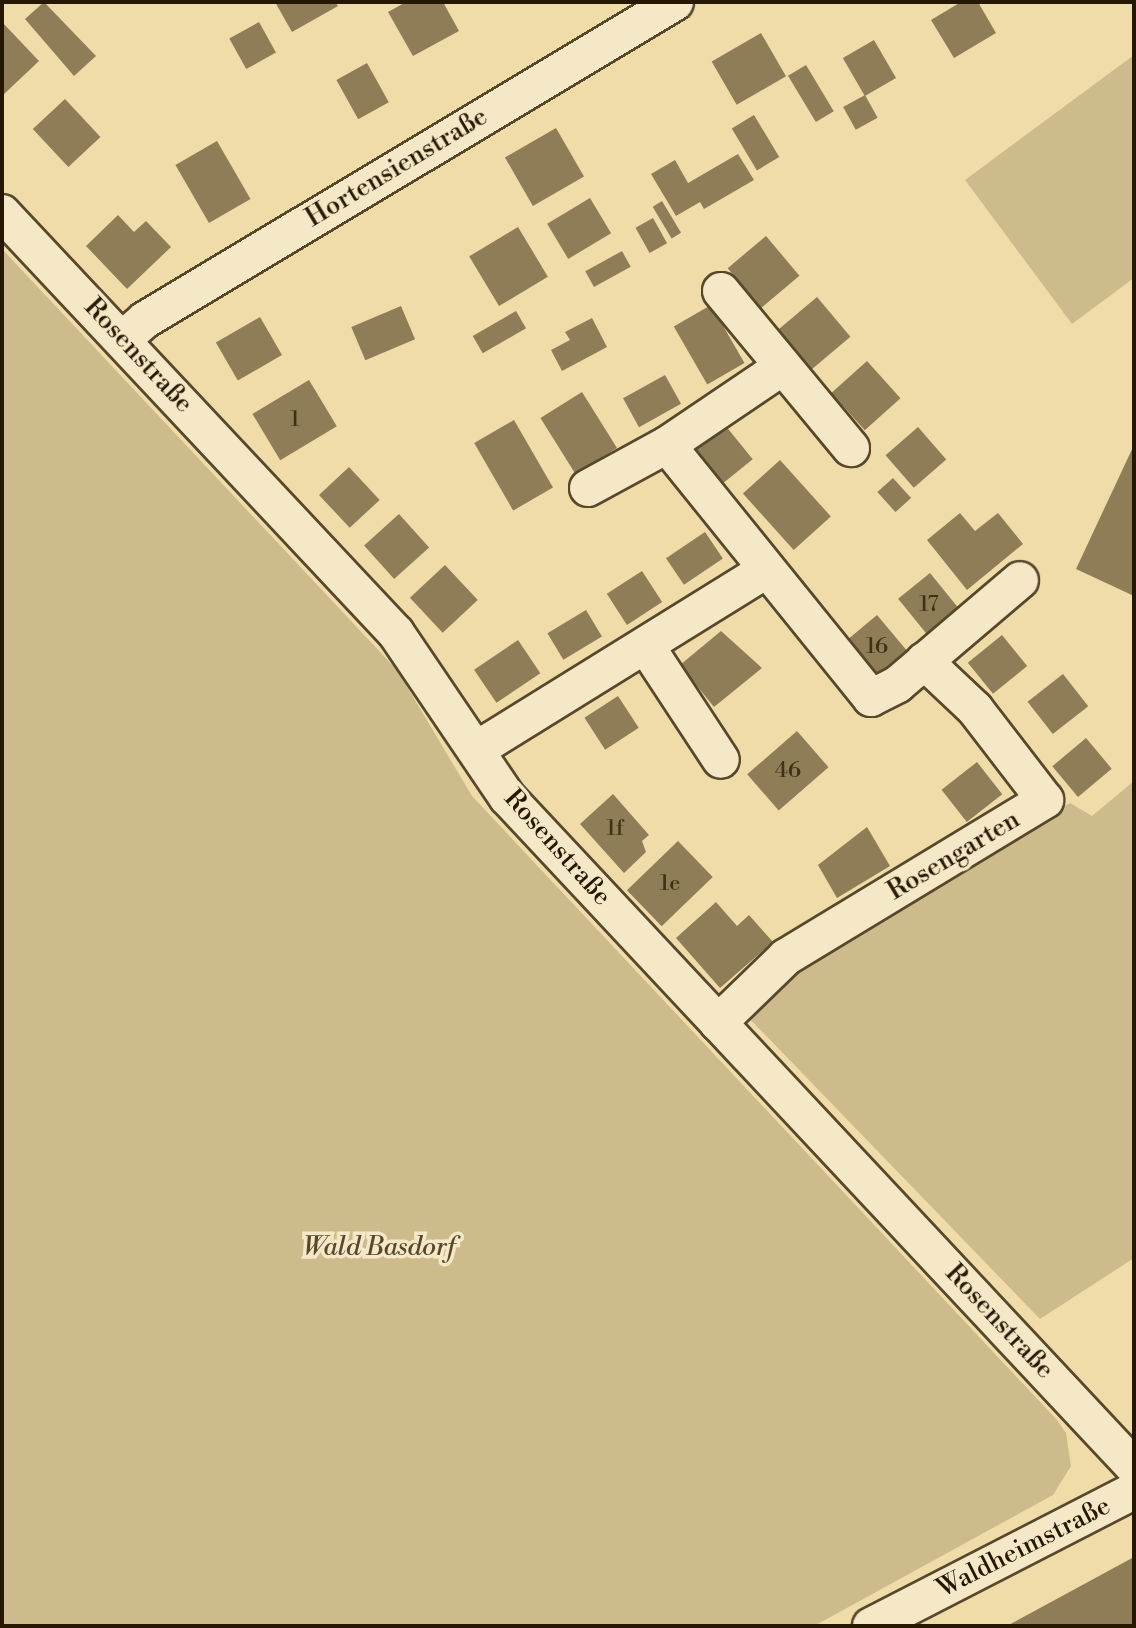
<!DOCTYPE html>
<meta charset="utf-8">
<style>
body{margin:0}
#map{position:relative;width:1136px;height:1628px;overflow:hidden;background:#efdca9;font-family:"Libre Bodoni",serif}
div>[style]{position:absolute}
[style*='--x']{left:calc(var(--x)*1px);top:calc(var(--y)*1px);width:calc(var(--w)*1px);rotate:calc(var(--a)*1deg)}
.green>*{inset:0;background:#cdbb8c}
.building>*{inset:0;background:#8f7d58;transform-origin:0 0}
.roads{filter:drop-shadow(2px 0 #58482b) drop-shadow(-2px 0 #58482b) drop-shadow(0 2px #58482b) drop-shadow(0 -2px #58482b)}
.minor>*{height:36px;margin:-18px;padding:0 18px;transform-origin:18px;border-radius:18px;background:#f5e8c7}
span{translate:-50% -50%;white-space:nowrap;text-align:center;line-height:1.15;-webkit-text-stroke:7px #f5e8c7;paint-order:stroke}
.number-label{font-size:22px;color:#403017}
.number-label span{-webkit-text-stroke-width:0}
.street-label{font-size:26px;color:#261701}
.park-label{font-size:26px;color:#58482b;font-style:italic}
.frame{position:absolute;inset:0;border:4px solid #261701;pointer-events:none}
</style>
<div id="map">
<div class="green">
<i style="clip-path:polygon(1134px 55px,1134px 278px,1072px 324px,965px 180px)"></i>
<i style="clip-path:polygon(2px 249px,397px 670px,472px 796px,1057px 1420px,1066px 1433px,1071px 1466px,1053px 1495px,814px 1626px,2px 1626px)"></i>
<i style="clip-path:polygon(1134px 781px,1134px 1258px,1040px 1319px,744px 1013px,829px 939px,1070px 803px,1092px 816px)"></i>
</div>
<div class="building">
<i style="clip-path:polygon(44px 2px,96px 56px,74px 76px,25px 19px)"></i>
<i style="clip-path:polygon(275px 2px,335px 2px,338px 6px,292px 32px)"></i>
<i style="clip-path:polygon(406px 2px,443px 2px,459px 31px,413px 56px,388px 12px)"></i>
<i style="clip-path:polygon(961px 2px,978px 2px,996px 33px,954px 58px,931px 20px)"></i>
<i style="clip-path:polygon(2px 22px,39px 61px,2px 96px)"></i>
<i style="left:259px;top:22px;width:35px;height:34px;rotate:61deg"></i>
<i style="left:761px;top:33px;width:50px;height:57px;rotate:60deg"></i>
<i style="left:874px;top:40px;width:44px;height:36px;rotate:60deg"></i>
<i style="left:367px;top:63px;width:45px;height:35px;rotate:61deg"></i>
<i style="left:806px;top:65px;width:54px;height:21px;rotate:59deg"></i>
<i style="left:865px;top:95px;width:26px;height:25px;rotate:61deg"></i>
<i style="left:65px;top:99px;width:52px;height:44px;rotate:47deg"></i>
<i style="left:754px;top:115px;width:49px;height:26px;rotate:59deg"></i>
<i style="left:556px;top:128px;width:56px;height:59px;rotate:60deg"></i>
<i style="left:217px;top:141px;width:67px;height:48px;rotate:60deg"></i>
<i style="clip-path:polygon(738px 154px,754px 180px,704px 209px,700px 202px,676px 216px,651px 174px,675px 160px,688px 183px)"></i>
<i style="left:590px;top:198px;width:41px;height:50px;rotate:59deg"></i>
<i style="left:662px;top:201px;width:37px;height:11px;rotate:59deg"></i>
<i style="clip-path:polygon(118px 215px,134px 232px,146px 221px,171px 247px,127px 289px,86px 246px)"></i>
<i style="left:653px;top:218px;width:29px;height:20px;rotate:61deg"></i>
<i style="left:518px;top:227px;width:58px;height:57px;rotate:59deg"></i>
<i style="left:766px;top:236px;width:52px;height:50px;rotate:50deg"></i>
<i style="left:622px;top:251px;width:18px;height:42px;rotate:61deg"></i>
<i style="left:817px;top:297px;width:52px;height:50px;rotate:50deg"></i>
<i style="left:711px;top:305px;width:67px;height:43px;rotate:60deg"></i>
<i style="left:401px;top:306px;width:36px;height:54px;rotate:67deg"></i>
<i style="left:516px;top:311px;width:20px;height:50px;rotate:60deg"></i>
<i style="left:260px;top:317px;width:44px;height:51px;rotate:60deg"></i>
<i style="clip-path:polygon(592px 318px,607px 347px,562px 371px,551px 350px,570px 340px,565px 332px)"></i>
<i style="left:867px;top:361px;width:50px;height:48px;rotate:48deg"></i>
<i style="left:665px;top:375px;width:33px;height:48px;rotate:61deg"></i>
<i style="left:309px;top:380px;width:54px;height:66px;rotate:59deg"></i>
<i style="left:582px;top:392px;width:66px;height:49px;rotate:58deg"></i>
<i style="left:514px;top:420px;width:78px;height:46px;rotate:60deg"></i>
<i style="left:725px;top:425px;width:44px;height:41px;rotate:51deg"></i>
<i style="left:918px;top:427px;width:43px;height:43px;rotate:49deg"></i>
<i style="clip-path:polygon(1134px 445px,1134px 596px,1076px 569px)"></i>
<i style="left:780px;top:460px;width:76px;height:50px;rotate:48deg"></i>
<i style="left:349px;top:467px;width:45px;height:41px;rotate:47deg"></i>
<i style="left:893px;top:478px;width:27px;height:21px;rotate:48deg"></i>
<i style="clip-path:polygon(960px 513px,975px 531px,998px 513px,1023px 544px,967px 590px,927px 540px)"></i>
<i style="left:399px;top:514px;width:45px;height:47px;rotate:48deg"></i>
<i style="left:705px;top:532px;width:32px;height:47px;rotate:56deg"></i>
<i style="left:445px;top:565px;width:48px;height:48px;rotate:47deg"></i>
<i style="left:642px;top:571px;width:37px;height:42px;rotate:57deg"></i>
<i style="left:930px;top:573px;width:48px;height:41px;rotate:51deg"></i>
<i style="left:586px;top:610px;width:31px;height:45px;rotate:59deg"></i>
<i style="left:877px;top:615px;width:48px;height:41px;rotate:50deg"></i>
<i style="clip-path:polygon(721px 631px,762px 668px,714px 707px,680px 665px)"></i>
<i style="left:1002px;top:635px;width:40px;height:44px;rotate:51deg"></i>
<i style="left:518px;top:640px;width:40px;height:53px;rotate:56deg"></i>
<i style="left:1063px;top:674px;width:41px;height:45px;rotate:52deg"></i>
<i style="left:618px;top:696px;width:38px;height:40px;rotate:57deg"></i>
<i style="left:797px;top:731px;width:48px;height:66px;rotate:49deg"></i>
<i style="left:1086px;top:738px;width:40px;height:44px;rotate:50deg"></i>
<i style="left:977px;top:762px;width:41px;height:45px;rotate:52deg"></i>
<i style="clip-path:polygon(613px 794px,649px 835px,642px 841px,646px 852px,624px 873px,580px 824px)"></i>
<i style="clip-path:polygon(867px 827px,890px 866px,837px 898px,818px 865px)"></i>
<i style="left:678px;top:841px;width:50px;height:71px;rotate:46deg"></i>
<i style="clip-path:polygon(716px 902px,737px 926px,749px 915px,773px 942px,720px 988px,676px 938px)"></i>
<i style="clip-path:polygon(1134px 1557px,1134px 1626px,1007px 1626px)"></i>
</div>
<div class="roads">
<div class="minor">
<i style="--x:2;--y:213;--w:576;--a:46.83"></i>
<i style="--x:396;--y:633;--w:198;--a:55.9"></i>
<i style="--x:507;--y:797;--w:918;--a:46.9"></i>
<i style="--x:721;--y:291;--w:204;--a:50.4"></i>
<i style="--x:123;--y:339;--w:29;--a:-41"></i>
<i style="--x:145;--y:320;--w:618;--a:-30.96"></i>
<i style="--x:667;--y:445;--w:325;--a:51.1"></i>
<i style="--x:871;--y:698;--w:30;--a:-27"></i>
<i style="--x:898;--y:684;--w:160;--a:-40.4"></i>
<i style="--x:588;--y:488;--w:90;--a:-28.6"></i>
<i style="--x:667;--y:445;--w:139;--a:-34.1"></i>
<i style="--x:646;--y:646;--w:136;--a:56.7"></i>
<i style="--x:479;--y:748;--w:336;--a:-31.8"></i>
<i style="--x:718;--y:1023;--w:95;--a:-44.1"></i>
<i style="--x:786;--y:957;--w:303;--a:-31.2"></i>
<i style="--x:1045;--y:800;--w:115;--a:-127.6"></i>
<i style="--x:975;--y:709;--w:70;--a:-136.7"></i>
<i style="--x:871;--y:1626;--w:296;--a:-27.2"></i>
</div>
</div>
<div class="number-label">
<span style="left:295px;top:420px">1</span>
<span style="left:929px;top:605px">17</span>
<span style="left:877px;top:647px">16</span>
<span style="left:788px;top:771px">46</span>
<span style="left:615px;top:829px">1f</span>
<span style="left:670px;top:884px">1e</span>
</div>
<div class="street-label">
<span style="left:397px;top:168px;rotate:-31deg">Hortensienstraße</span>
<span style="left:138px;top:356px;rotate:47deg">Rosenstraße</span>
<span style="left:557px;top:848px;rotate:48deg">Rosenstraße</span>
<span style="left:954px;top:856px;rotate:-31deg">Rosengarten</span>
<span style="left:999px;top:1322px;rotate:47deg">Rosenstraße</span>
<span style="left:1024px;top:1548px;rotate:-27deg">Waldheimstraße</span>
</div>
<div class="park-label">
<span style="left:379px;top:1248px">Wald Basdorf</span>
</div>
<div class="frame"></div>
</div>
